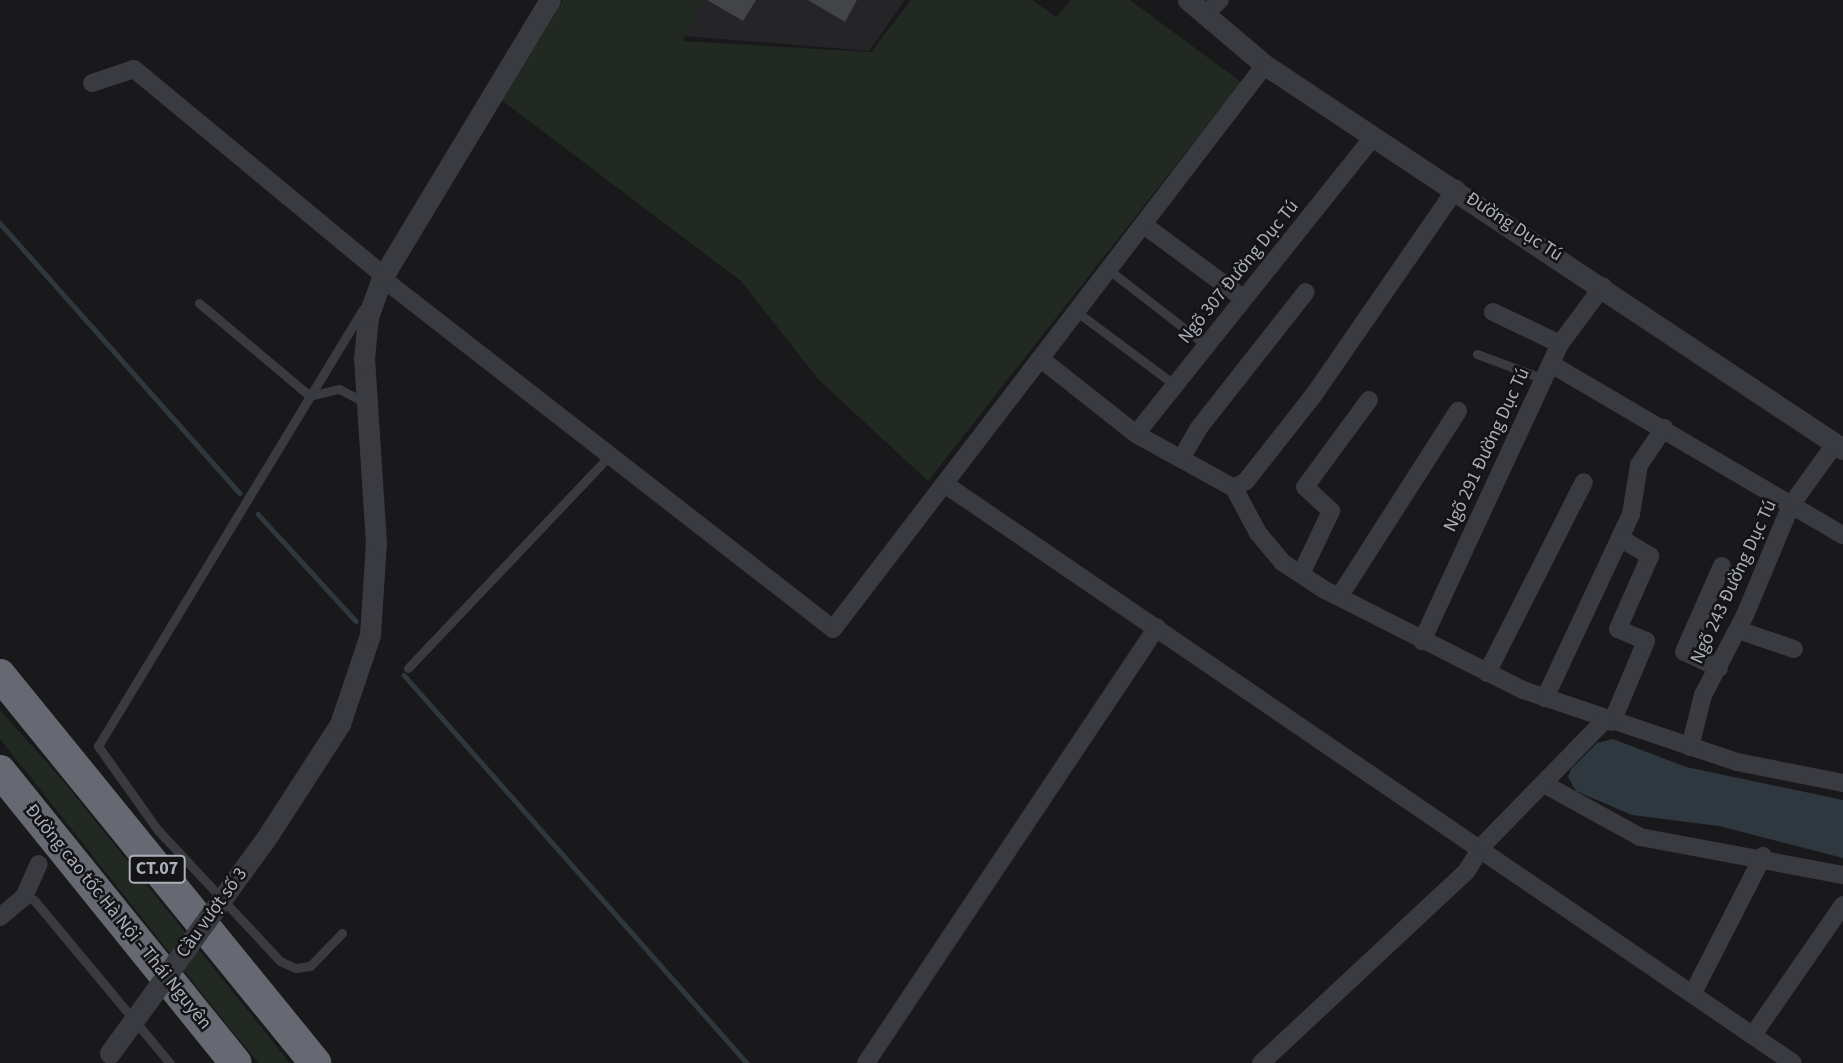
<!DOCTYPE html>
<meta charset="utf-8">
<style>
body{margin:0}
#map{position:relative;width:1843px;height:1063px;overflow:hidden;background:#19191b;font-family:"Source Sans 3",sans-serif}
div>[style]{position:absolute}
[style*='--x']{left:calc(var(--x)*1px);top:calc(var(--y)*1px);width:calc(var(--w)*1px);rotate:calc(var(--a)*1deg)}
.built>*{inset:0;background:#252528}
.green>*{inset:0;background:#212922}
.water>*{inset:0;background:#2f383f}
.stream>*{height:4.5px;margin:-2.25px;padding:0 2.25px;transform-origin:2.25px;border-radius:2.25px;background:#2f383f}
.building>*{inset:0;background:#434448}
.service>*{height:9px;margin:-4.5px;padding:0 4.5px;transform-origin:4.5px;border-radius:4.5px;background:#3a3b40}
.minor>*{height:18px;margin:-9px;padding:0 9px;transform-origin:9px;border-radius:9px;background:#3a3b40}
.tertiary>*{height:21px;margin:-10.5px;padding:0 10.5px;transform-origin:10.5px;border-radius:10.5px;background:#3a3b40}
.motorway>*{height:32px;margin:-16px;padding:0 16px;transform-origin:16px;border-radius:16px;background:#666971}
.tertiary-bridge>*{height:21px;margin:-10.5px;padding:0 10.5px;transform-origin:10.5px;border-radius:10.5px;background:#3a3b40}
span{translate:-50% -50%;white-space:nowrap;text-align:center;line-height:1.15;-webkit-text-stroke:5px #141416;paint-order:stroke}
.shield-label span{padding:2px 5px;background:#141416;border:2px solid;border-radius:5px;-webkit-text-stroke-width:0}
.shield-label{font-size:18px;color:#acb0bb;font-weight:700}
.street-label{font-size:19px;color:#acb0bb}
</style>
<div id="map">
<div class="built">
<i style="clip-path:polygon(704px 0,905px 0,869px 51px,683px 36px)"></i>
</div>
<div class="green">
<i style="clip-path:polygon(563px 0,705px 0,682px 41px,871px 52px,911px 0,1032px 0,1056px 17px,1071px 0,1130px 0,1241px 82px,928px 481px,819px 380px,741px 281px,500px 99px)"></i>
<i style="clip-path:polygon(0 710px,64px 782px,290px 1063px,259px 1063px,231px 1030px,0 739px)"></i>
</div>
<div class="water">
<i style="clip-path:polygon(1613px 739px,1686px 767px,1843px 800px,1843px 858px,1719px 826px,1632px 815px,1576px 791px,1568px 777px,1571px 769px,1597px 743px)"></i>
</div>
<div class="stream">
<i style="--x:0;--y:223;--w:361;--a:48.4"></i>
<i style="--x:258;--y:514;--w:145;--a:47.5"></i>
<i style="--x:404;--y:675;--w:518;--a:48.52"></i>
</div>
<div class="building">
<i style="clip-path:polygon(707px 0,756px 0,743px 21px)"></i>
<i style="clip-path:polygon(808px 0,857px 0,845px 22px)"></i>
</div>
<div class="service">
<i style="--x:1109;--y:270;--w:124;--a:37.8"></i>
<i style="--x:199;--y:303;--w:145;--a:40"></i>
<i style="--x:310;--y:396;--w:30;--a:-14"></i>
<i style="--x:339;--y:389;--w:28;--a:27"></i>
<i style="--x:1077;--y:312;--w:122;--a:36.7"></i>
<i style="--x:1477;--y:354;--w:72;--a:20.5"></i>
<i style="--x:408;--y:668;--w:291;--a:-46.5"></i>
<i style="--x:24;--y:897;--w:10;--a:17"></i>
<i style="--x:34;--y:900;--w:212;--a:50.2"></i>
<i style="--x:342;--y:933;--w:46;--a:134.1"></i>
<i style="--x:310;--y:966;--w:15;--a:172"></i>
<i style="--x:295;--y:968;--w:17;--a:-155"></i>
<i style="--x:280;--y:961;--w:180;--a:-133"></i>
<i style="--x:157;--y:829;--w:102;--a:-125.4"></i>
<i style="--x:98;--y:746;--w:511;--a:-58.77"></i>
</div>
<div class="minor">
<i style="--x:1206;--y:13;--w:19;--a:-43"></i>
<i style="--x:92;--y:83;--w:44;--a:-18.4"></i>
<i style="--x:134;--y:69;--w:323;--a:39.6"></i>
<i style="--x:1144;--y:225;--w:124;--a:36.5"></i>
<i style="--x:382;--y:278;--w:571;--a:37.89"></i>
<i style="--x:833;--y:629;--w:710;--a:-52.55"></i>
<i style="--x:1493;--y:312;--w:74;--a:25.5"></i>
<i style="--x:1041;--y:359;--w:121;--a:38.3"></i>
<i style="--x:1136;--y:434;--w:112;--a:28.9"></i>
<i style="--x:1234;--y:488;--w:51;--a:61.9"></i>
<i style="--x:1258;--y:533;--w:38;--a:50"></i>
<i style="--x:1282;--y:562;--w:51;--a:33.1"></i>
<i style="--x:1325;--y:590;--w:222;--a:26.8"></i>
<i style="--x:1523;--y:690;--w:226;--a:18.6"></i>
<i style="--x:1737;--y:762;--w:108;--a:11.2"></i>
<i style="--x:1551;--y:364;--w:338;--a:30.4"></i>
<i style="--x:1136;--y:434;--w:381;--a:-51.4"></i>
<i style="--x:1181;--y:459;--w:34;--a:-60"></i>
<i style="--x:1198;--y:429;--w:174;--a:-51.8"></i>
<i style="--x:946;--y:485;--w:1025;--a:34.31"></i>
<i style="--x:1234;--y:488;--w:14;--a:-30"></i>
<i style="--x:1246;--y:481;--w:108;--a:-51.8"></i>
<i style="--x:1313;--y:396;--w:252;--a:-55.4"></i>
<i style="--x:1301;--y:574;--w:70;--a:-64.5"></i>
<i style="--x:1331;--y:511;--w:35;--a:-137"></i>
<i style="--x:1305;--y:487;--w:108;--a:-53.7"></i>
<i style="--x:1339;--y:597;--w:221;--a:-57.4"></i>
<i style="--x:1738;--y:630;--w:59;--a:18.7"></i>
<i style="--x:1422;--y:641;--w:327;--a:-65.1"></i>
<i style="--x:1560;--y:344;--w:72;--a:-53.4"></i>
<i style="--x:1719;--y:668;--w:38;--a:-155"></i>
<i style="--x:1684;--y:652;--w:94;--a:-66.2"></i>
<i style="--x:1487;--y:673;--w:214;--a:-63.1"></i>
<i style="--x:1545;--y:698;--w:203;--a:-64.9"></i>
<i style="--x:1631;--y:514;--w:50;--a:-80.7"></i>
<i style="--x:1639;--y:465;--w:45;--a:-56"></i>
<i style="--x:1612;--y:722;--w:88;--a:-67.2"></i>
<i style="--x:1646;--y:641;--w:30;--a:-157"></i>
<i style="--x:1618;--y:629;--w:80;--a:-66.3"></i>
<i style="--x:1650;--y:556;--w:35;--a:-149"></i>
<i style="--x:1690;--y:747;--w:54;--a:-76"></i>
<i style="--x:1703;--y:695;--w:90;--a:-62.3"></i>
<i style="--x:1745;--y:615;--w:119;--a:-67.3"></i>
<i style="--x:1791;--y:505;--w:75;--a:-54.2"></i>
<i style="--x:1544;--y:784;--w:110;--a:28.9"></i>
<i style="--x:1640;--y:837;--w:207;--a:10.6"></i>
<i style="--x:0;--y:917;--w:31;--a:-40"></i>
<i style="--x:24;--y:897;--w:36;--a:-66"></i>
<i style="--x:1693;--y:993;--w:154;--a:-62.9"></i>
<i style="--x:1753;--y:1035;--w:158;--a:-55.3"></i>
<i style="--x:866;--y:1063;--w:524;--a:-56.28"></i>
<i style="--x:1261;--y:1063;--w:280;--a:-43"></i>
<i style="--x:1466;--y:872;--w:31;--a:-58"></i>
<i style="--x:1482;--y:846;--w:176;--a:-45.7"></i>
</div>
<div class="tertiary">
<i style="--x:1188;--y:0;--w:101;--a:40.2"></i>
<i style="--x:1265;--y:65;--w:694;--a:33.6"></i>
<i style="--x:265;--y:840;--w:138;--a:-57.1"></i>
<i style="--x:340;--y:724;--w:94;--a:-71.4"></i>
<i style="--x:370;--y:635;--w:92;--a:-86.3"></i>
<i style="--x:376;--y:543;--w:184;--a:-93.7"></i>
<i style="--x:364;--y:359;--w:42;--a:-84.6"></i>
<i style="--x:368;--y:317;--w:41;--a:-70.3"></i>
<i style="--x:382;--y:278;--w:325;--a:-58.9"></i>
</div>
<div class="motorway">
<i style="--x:0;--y:675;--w:500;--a:50.9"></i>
<i style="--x:0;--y:771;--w:375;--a:51.1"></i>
</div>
<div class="tertiary-bridge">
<i style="--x:110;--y:1053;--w:263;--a:-54"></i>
</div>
<div class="shield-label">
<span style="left:157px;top:869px">CT.07</span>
</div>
<div class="street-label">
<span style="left:1514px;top:227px;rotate:33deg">Đường Dục Tú</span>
<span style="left:1239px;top:272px;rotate:-51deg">Ngõ 307 Đường Dục Tú</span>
<span style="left:1487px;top:450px;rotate:-65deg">Ngõ 291 Đường Dục Tú</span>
<span style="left:1734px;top:582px;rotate:-65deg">Ngõ 243 Đường Dục Tú</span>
<span style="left:212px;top:913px;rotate:-54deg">Cầu vượt số 3</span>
<span style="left:118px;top:917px;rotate:51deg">Đường cao tốc Hà Nội - Thái Nguyên</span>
</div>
</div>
